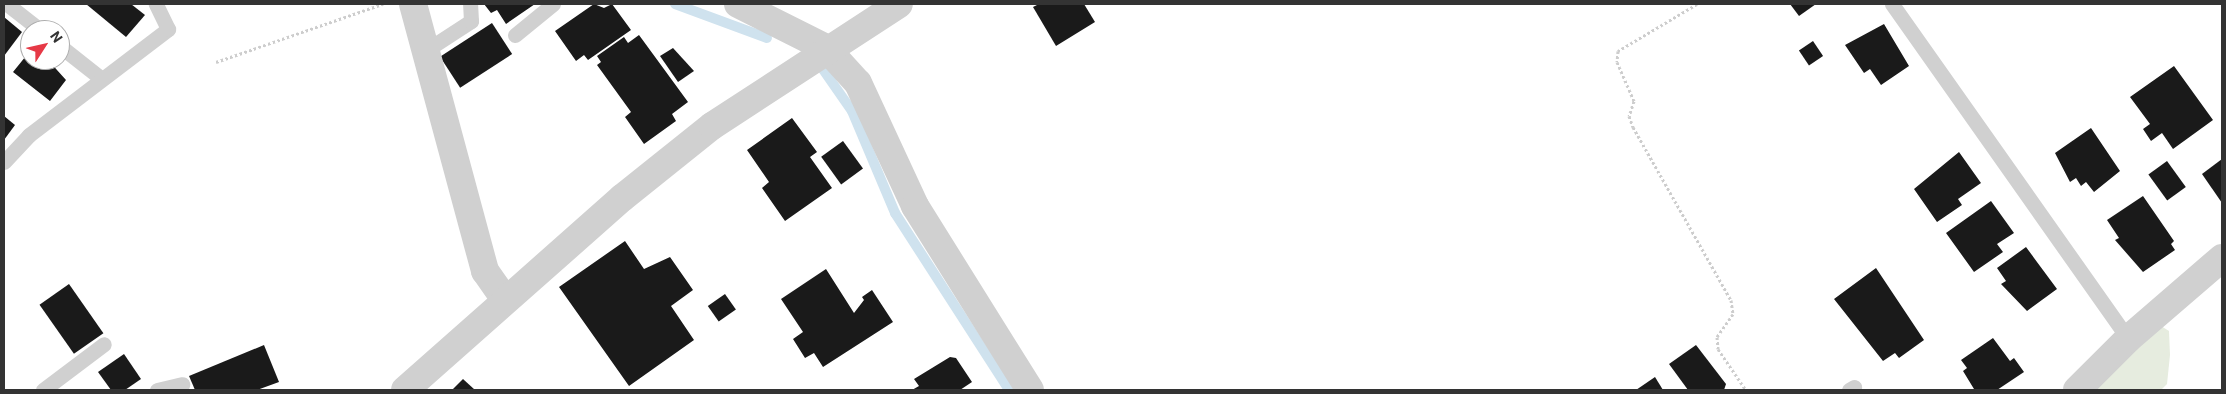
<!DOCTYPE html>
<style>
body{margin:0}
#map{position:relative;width:2226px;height:394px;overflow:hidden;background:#fff;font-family:Roboto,sans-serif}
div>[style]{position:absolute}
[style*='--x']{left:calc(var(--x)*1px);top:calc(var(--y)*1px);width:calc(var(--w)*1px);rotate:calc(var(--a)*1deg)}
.green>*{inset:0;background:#e6ecdf}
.stream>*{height:10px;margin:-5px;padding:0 5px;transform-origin:5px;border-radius:5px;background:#cfe2ee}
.building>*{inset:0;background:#1a1a1a;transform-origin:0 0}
.path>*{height:3px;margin-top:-1.5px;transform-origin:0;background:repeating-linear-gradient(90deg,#cdcdcd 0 2.5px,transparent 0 5px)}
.service>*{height:15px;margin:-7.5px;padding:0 7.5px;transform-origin:7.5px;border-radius:7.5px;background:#d0d0d0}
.minor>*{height:28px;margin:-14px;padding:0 14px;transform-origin:14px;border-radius:14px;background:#d0d0d0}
span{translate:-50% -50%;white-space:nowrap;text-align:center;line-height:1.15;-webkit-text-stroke:5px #fff;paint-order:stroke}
.frame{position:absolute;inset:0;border:5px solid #333;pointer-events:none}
.north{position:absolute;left:20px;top:20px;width:50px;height:50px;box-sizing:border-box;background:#fff;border:1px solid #adadad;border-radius:50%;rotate:55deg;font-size:14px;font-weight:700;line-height:20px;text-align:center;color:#333}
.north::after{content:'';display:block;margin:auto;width:18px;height:22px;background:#e63946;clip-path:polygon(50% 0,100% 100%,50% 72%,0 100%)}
</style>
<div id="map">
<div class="green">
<i style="clip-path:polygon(2161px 326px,2169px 331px,2170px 355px,2167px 384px,2161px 390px,2086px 390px)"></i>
</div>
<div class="stream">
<i style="--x:675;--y:4;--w:98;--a:20.3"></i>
<i style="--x:822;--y:68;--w:52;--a:55.1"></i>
<i style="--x:852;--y:111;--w:111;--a:67.1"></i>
<i style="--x:895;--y:213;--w:211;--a:57.2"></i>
</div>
<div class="building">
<i style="clip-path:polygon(86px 4px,131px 4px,145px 15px,126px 37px)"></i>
<i style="clip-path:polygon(484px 4px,535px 4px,506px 24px,497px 10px,491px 13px)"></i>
<i style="clip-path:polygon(594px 4px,604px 8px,612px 4px,631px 30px,588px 60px,584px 55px,576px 61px,555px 31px)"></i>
<i style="clip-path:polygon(1039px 4px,1084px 4px,1095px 22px,1056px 46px,1033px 7px)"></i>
<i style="clip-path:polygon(1790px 4px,1816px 4px,1799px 16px)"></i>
<i style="clip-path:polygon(4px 17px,22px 32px,4px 56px)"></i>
<i style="left:492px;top:23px;width:37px;height:62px;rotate:57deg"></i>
<i style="clip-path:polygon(1884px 24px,1909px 66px,1881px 85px,1870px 69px,1864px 73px,1845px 45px)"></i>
<i style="clip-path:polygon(639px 35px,688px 102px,672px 114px,676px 121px,644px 144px,625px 117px,631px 112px,597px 65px,601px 62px,597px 56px,624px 37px,628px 43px)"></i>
<i style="left:1813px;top:41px;width:18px;height:17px;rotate:56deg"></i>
<i style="clip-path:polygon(673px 48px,694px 71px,678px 82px,660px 56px)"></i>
<i style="clip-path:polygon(30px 51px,30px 60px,48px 60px,66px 80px,50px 101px,13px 72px)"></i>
<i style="clip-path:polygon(2174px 66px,2213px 120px,2173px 149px,2162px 133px,2151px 141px,2143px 129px,2150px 124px,2130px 97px)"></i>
<i style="clip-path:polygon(4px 116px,15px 125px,4px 140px)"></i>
<i style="clip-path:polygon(792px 118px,817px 152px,810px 157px,832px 188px,785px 221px,762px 188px,769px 182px,747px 150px)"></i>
<i style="clip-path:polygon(2091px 128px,2120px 171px,2094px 192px,2086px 182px,2081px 186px,2076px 178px,2070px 182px,2055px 153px)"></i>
<i style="left:843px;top:141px;width:34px;height:27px;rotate:54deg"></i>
<i style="clip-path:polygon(1959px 152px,1981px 183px,1958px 199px,1962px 205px,1937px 222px,1914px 189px)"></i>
<i style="clip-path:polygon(2222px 159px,2222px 203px,2202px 174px)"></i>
<i style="left:2167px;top:161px;width:32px;height:23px;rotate:54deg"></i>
<i style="clip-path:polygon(2143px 196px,2174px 241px,2171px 244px,2175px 250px,2143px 272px,2115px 240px,2119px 238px,2107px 220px)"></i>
<i style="clip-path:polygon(1991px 201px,2014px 233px,1997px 244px,2003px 252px,1974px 272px,1946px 233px)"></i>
<i style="clip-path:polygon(625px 241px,644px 269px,670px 257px,693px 290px,671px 306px,694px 340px,629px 386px,559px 287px)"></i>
<i style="clip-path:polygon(2026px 247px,2057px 289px,2027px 311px,2001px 284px,2006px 281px,1997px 268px)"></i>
<i style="clip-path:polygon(1876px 268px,1924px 340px,1899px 358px,1895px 353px,1883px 361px,1834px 299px)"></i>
<i style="clip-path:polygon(826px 269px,854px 313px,864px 300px,862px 297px,872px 290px,893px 322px,823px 367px,814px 353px,805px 358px,793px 339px,803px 332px,781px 299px)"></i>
<i style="left:69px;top:284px;width:60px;height:36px;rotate:55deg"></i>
<i style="left:725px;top:294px;width:19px;height:21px;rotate:55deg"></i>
<i style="clip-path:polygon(1993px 338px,2010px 361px,2014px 358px,2024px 372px,1997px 390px,1974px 389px,1963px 371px,1967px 368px,1961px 360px)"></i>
<i style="clip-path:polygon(264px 345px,279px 382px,257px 390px,195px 390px,189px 376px)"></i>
<i style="clip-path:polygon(1696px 345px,1726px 384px,1724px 390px,1688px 390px,1669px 364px)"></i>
<i style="clip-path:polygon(124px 354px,141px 379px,125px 390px,111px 390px,98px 372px)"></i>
<i style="clip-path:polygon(950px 357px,956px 358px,972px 382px,960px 390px,912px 390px,919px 386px,914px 379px)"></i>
<i style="clip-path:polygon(1655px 377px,1663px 390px,1636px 390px)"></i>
<i style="clip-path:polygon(463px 379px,475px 390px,452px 390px)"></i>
</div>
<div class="path">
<i style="--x:1697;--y:4;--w:92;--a:149.3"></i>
<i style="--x:1618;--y:51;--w:11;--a:95"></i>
<i style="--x:1617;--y:62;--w:43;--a:66.4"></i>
<i style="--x:1634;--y:101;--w:16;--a:108"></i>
<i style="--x:1629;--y:116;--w:12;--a:70"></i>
<i style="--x:1633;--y:127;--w:199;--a:60.5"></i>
<i style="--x:1731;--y:300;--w:14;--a:82"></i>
<i style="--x:1733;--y:314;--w:28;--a:125"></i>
<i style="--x:1717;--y:337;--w:12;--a:85"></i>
<i style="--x:1718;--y:349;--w:50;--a:55.7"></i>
<i style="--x:216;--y:62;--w:177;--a:-19.2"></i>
</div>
<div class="service">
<i style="--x:7;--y:4;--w:42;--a:38.2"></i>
<i style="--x:1892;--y:4;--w:410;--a:54.8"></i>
<i style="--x:515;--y:35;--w:49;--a:-39.2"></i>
<i style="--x:60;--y:46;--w:53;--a:38.2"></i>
<i style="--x:425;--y:51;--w:55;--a:-33.1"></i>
<i style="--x:471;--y:21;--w:17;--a:-93"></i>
<i style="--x:4;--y:162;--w:37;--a:-47"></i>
<i style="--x:29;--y:135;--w:175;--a:-37.3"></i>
<i style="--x:168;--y:29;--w:28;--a:-116"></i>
<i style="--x:43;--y:390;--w:76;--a:-37"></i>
<i style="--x:157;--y:390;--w:26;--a:-13"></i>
<i style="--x:1849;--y:390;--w:6;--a:-31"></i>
</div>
<div class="minor">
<i style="--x:413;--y:4;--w:277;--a:74.9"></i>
<i style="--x:485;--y:271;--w:35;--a:55"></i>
<i style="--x:738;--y:4;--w:98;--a:26.6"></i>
<i style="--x:826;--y:48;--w:47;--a:47.6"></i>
<i style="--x:858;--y:83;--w:136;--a:65.1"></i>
<i style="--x:915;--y:206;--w:217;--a:58"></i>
<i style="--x:405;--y:390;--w:290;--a:-41.5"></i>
<i style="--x:622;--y:198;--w:115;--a:-38.7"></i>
<i style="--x:712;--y:126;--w:223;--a:-33.1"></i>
<i style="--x:2077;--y:390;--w:72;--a:-45"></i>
<i style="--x:2128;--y:339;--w:124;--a:-40.8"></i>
</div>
<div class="frame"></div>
<div class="north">N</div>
</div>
